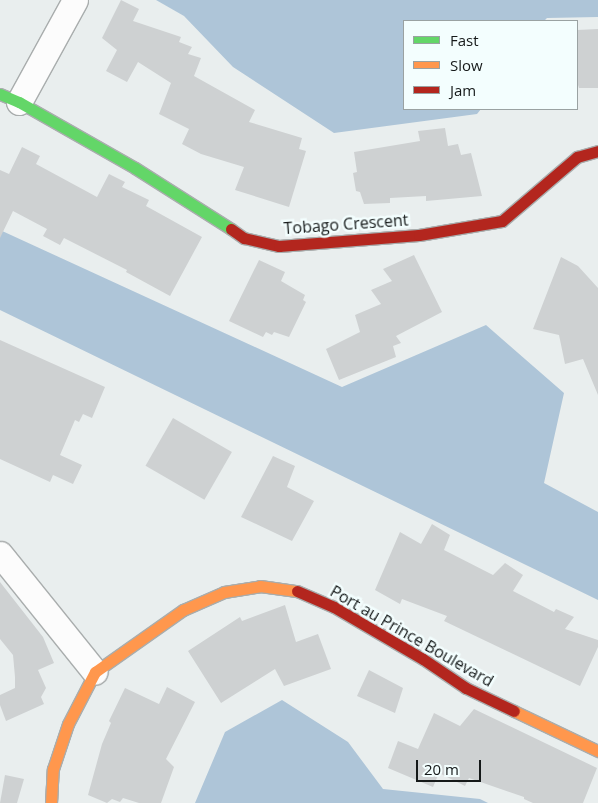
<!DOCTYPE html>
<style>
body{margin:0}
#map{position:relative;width:598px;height:803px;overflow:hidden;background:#e9eeee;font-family:"Open Sans",sans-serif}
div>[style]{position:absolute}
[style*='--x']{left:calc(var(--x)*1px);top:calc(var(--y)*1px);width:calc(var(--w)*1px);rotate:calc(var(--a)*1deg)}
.water>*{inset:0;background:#aec5d8}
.building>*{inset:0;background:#ced1d2;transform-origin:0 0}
.roads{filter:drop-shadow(1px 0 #a9adad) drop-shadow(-1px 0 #a9adad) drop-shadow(0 1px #a9adad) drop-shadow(0 -1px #a9adad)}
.street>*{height:25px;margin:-12.5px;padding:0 12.5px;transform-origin:12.5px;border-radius:12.5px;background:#fcfcfc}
.fast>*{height:11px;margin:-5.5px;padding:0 5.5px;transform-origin:5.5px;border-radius:5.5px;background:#63d668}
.slow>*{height:11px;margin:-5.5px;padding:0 5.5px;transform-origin:5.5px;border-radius:5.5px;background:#ff974d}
.jam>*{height:11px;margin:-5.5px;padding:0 5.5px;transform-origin:5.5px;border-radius:5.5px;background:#b3261e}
span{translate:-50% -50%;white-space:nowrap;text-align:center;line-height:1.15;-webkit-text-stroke:5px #f3fefe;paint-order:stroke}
.street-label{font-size:16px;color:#151919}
.legend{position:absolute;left:403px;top:20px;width:175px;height:90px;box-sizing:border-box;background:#f3fefe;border:1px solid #9aa2a2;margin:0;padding:6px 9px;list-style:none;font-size:15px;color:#151919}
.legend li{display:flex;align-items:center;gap:10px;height:25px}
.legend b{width:25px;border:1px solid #9aa2a2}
.scale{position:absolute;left:416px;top:760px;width:65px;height:22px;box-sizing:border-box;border:2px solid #151919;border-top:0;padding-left:6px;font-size:15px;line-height:18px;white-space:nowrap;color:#151919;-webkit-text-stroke:4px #f3fefe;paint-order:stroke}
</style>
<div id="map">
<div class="water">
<i style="clip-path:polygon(156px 0,598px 0,598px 17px,547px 18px,544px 21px,404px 21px,404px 109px,481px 109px,477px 114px,334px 133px,233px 67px,184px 16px)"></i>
<i style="clip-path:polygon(0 230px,342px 387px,486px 325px,564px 393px,544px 483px,598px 512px,598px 600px,0 310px)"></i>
<i style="clip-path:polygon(282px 700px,348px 742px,383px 789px,480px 799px,488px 803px,195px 803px,225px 732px)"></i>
</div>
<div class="building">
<i style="clip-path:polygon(121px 0,139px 9px,133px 21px,181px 37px,179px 42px,192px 47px,188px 54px,201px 58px,194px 76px,255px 110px,249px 122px,302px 138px,299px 149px,306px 151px,289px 207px,235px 190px,244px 167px,201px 154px,182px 144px,189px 129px,159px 114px,171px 83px,138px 62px,127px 82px,106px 71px,117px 50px,102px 38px)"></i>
<i style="clip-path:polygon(598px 29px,598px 88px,579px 88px,577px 82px,577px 30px)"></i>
<i style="clip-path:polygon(445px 128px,448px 146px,458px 144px,461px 155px,471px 153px,482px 196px,426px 201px,426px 196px,390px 198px,390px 203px,364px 204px,360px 192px,356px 191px,353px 173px,357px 172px,354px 152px,420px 141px,418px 131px)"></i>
<i style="clip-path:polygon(22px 147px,40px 156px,36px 164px,97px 197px,109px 174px,125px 182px,122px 187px,149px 200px,146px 206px,202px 237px,170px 296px,126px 272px,127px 270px,64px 238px,60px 245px,43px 236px,47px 229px,13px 211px,0 238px,0 170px,9px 174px)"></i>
<i style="clip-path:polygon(414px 255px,442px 312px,396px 336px,401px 343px,393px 346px,396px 357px,339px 380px,326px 349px,360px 332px,355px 315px,381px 304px,371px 290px,392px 281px,383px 269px)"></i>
<i style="clip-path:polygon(561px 257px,578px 266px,598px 288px,598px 395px,583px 359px,565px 364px,559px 335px,533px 329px)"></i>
<i style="clip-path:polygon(259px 260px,285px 272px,281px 281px,305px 295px,303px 300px,306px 302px,289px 337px,274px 332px,272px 335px,266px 332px,263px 337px,229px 321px)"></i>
<i style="clip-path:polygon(0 340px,105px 387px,92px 418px,83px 414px,79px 422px,75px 420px,60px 455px,82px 465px,73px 484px,53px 475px,50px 482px,0 459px)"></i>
<i style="left:173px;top:418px;width:68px;height:55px;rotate:30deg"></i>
<i style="clip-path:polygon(273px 456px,295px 466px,287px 487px,314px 501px,292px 541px,241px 517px)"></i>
<i style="clip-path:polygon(432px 524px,450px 535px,444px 550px,493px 575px,505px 563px,523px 575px,513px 591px,554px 612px,556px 609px,574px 617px,565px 629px,598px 640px,598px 647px,580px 686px,444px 621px,447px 616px,402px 599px,400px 604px,375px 590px,400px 532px,421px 544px)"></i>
<i style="clip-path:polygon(0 582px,43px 637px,54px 663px,38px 670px,46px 688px,41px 697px,44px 704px,6px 721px,0 705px,0 695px,15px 688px,15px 677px,13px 655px,0 639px)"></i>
<i style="clip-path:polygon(285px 605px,296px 642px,318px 634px,331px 669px,284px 686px,275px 669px,221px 703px,188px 651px,240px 617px,242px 621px)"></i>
<i style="clip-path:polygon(369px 670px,403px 688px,395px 713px,357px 696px)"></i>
<i style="clip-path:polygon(167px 687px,195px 702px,166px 759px,174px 767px,161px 803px,139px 803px,123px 798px,120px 802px,112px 799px,107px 803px,88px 795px,102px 744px,111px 723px,109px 721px,125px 688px,159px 704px)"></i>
<i style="clip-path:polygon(474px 709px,597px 768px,583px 803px,533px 803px,524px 799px,524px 797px,469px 778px,465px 786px,439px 773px,433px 787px,388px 768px,398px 741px,418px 749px,434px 713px,460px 726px)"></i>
<i style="clip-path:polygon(5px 775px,24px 779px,17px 803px,0 803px)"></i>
</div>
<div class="roads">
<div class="street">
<i style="--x:19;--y:102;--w:116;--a:-61.2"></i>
<i style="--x:0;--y:554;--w:151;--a:51.2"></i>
</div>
<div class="fast">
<i style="--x:0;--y:94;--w:21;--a:23"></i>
<i style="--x:19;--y:102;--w:133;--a:29.6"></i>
<i style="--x:135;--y:168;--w:114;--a:32.4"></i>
</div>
<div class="slow">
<i style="--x:514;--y:711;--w:93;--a:25.5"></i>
<i style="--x:51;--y:803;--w:34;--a:-87"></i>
<i style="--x:53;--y:769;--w:47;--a:-71.6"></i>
<i style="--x:68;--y:724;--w:59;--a:-62.6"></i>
<i style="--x:95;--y:672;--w:108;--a:-35.2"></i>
<i style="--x:183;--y:610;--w:45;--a:-23.7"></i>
<i style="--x:224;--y:592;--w:36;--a:-9"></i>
<i style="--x:260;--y:586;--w:37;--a:8"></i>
</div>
<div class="jam">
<i style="--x:231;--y:229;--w:16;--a:35"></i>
<i style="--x:244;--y:238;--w:36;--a:13"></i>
<i style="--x:279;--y:246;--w:140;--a:-4.5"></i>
<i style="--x:419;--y:235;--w:84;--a:-9.6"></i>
<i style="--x:502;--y:221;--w:99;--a:-40.5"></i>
<i style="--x:577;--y:157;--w:22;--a:-16"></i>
<i style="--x:297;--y:591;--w:40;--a:23.4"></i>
<i style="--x:334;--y:607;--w:103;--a:30.3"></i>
<i style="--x:423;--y:659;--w:52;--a:34"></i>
<i style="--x:466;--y:688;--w:53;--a:25.6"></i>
</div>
</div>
<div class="street-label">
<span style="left:346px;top:224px;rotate:-4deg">Tobago Crescent</span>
<span style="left:412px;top:636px;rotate:30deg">Port au Prince Boulevard</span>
</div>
<ul class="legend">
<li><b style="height:6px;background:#63d668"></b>Fast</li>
<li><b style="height:6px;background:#ff974d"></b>Slow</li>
<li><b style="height:6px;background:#b3261e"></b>Jam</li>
</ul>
<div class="scale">20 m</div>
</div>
